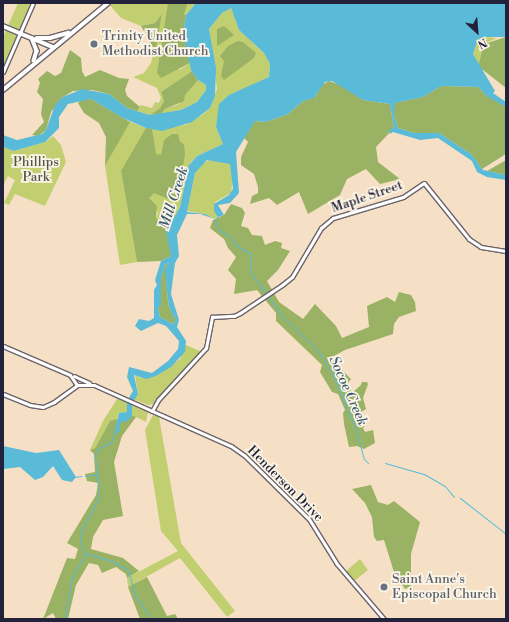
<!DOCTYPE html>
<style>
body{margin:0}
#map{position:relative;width:509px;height:622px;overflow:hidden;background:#f6e0c5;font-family:"Libre Bodoni",serif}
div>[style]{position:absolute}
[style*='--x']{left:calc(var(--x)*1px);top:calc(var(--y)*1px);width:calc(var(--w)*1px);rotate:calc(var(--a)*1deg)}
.green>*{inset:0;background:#c2cf71}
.forest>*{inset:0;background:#99b263}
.water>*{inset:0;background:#5abbd8}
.stream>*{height:1px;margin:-0.5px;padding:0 0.5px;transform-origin:0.5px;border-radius:0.5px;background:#5abbd8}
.roads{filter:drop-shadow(1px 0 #6c646b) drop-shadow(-1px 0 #6c646b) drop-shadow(0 1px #6c646b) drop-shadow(0 -1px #6c646b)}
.secondary>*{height:3px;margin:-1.5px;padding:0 1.5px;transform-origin:1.5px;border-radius:1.5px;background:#fff}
.primary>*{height:3.5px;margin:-1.75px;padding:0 1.75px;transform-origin:1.75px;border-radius:1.75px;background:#fff}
.dots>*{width:11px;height:11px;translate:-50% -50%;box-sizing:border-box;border:2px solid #fcf5e5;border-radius:50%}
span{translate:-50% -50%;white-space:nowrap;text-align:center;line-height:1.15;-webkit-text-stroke:3.5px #fcf5e5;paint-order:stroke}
.worship-label{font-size:13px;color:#5b616d}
.left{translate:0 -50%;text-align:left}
.park-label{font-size:13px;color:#52564b}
.street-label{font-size:13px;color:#22223b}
.water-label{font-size:14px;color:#365872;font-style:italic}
.frame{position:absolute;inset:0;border:4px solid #22223b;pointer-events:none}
.north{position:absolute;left:457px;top:12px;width:40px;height:40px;-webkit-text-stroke:3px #fcf5e5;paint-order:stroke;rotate:154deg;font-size:11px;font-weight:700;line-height:16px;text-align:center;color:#22223b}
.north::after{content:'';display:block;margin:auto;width:14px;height:18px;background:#22223b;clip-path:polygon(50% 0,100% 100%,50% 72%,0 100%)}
</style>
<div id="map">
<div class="green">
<i style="clip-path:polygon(18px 3px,33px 3px,3px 72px,3px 37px)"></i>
<i style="clip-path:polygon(108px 3px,168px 3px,179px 70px,190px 63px,192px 71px,161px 92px,164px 101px,160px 108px,150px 115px,137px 111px,141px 105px,152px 108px,155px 102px,159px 103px,161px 98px,157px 88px,133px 77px,144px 73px,151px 63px,162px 15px,155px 23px,141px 26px,121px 18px)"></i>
<i style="clip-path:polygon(188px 3px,196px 3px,186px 15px,184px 14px)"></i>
<i style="clip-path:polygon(231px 8px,239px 30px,266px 55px,270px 64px,269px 77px,223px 100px,216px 127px,223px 144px,197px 156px,190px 163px,180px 207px,170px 223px,160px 223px,156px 218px,158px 213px,149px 198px,151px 195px,121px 171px,137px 262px,120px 265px,105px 166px,118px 142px,113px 115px,146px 128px,185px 125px,202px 115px,210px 108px,217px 89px,209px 29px,222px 13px)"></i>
<i style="clip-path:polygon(485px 37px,497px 38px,484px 44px,478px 66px,473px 54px,474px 50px,478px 39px)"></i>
<i style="clip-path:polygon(198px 80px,206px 85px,206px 90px,197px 102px,181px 110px,161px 114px,165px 109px,179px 104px,190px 87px)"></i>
<i style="clip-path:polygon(53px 136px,61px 145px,66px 162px,45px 206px,15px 194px,9px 205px,4px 203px,15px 180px,8px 176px,3px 186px,3px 147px,14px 151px,45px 142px)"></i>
<i style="clip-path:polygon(209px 160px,230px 163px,233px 177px,231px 193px,215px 202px,219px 214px,215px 219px,205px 214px,187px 211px,195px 173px,199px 166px)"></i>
<i style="clip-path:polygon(186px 345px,202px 352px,153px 404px,148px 405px,133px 399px,138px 394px,135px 375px,141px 378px,156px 376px,180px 359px)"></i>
<i style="clip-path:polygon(119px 396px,127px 401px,127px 412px,119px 413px,116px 421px,110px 421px,95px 448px,90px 450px,103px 421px)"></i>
<i style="clip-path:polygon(131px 405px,148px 412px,146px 422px,132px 415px)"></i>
<i style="clip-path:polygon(153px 415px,159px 417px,181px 543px,235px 611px,227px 617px,180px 558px,128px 587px,127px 578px,178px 551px,161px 531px,145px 430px)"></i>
<i style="clip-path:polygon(360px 559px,368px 570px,353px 582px,344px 573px)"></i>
</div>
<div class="forest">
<i style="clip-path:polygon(168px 3px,188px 3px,184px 14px,186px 15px,183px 34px,190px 63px,161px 78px,157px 73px)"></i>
<i style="clip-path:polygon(162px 14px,156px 47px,153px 47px,141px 26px,155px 23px)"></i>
<i style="clip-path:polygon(224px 26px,234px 35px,217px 46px,217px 29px)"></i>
<i style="clip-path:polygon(506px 37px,506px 88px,478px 66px,484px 44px)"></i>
<i style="clip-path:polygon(238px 41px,243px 42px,256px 53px,254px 58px,224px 80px,221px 76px,224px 61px,220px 56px,228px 46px)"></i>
<i style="clip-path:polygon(70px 50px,81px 58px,82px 71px,85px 77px,100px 70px,119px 78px,129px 79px,125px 90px,127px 96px,140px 107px,137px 111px,127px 108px,109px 94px,92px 90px,73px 91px,63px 97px,51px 112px,46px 130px,38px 136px,32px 135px,44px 122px,41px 114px,43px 99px,37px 92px,40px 83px,38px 79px,47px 71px,55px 76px,61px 73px)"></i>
<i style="clip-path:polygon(192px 71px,198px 80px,185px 95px,184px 101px,165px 109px,161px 114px,150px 115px,160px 108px,164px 101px,161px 92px)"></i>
<i style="clip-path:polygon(329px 81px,345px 87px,363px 100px,390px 104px,394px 128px,376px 147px,378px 162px,400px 179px,380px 184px,366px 169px,347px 179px,340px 195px,308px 214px,299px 192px,277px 205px,269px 198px,250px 204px,252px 196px,258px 193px,258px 187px,254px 174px,241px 165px,241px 157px,248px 142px,244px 138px,250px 126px,255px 121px,266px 122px,288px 114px,303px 101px,315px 97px,322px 85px)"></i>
<i style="clip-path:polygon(441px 86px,478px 87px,486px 95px,506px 107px,506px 154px,482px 169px,471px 154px,439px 133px,414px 133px,398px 128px,394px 115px,394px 103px,423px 97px)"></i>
<i style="clip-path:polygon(91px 99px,130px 122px,105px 166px,106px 137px,99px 123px,84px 113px,78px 103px,81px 100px)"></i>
<i style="clip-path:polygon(146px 128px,152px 129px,156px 154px,161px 155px,164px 140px,172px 134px,178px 134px,180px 142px,184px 144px,185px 155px,176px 202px,154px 193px,149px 198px,157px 206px,156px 218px,160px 223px,170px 223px,168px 230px,171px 256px,161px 261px,137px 262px,121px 171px)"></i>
<i style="clip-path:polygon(506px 160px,506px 175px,487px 171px)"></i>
<i style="clip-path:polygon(231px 204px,242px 208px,245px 213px,241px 226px,248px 228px,252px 235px,262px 236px,265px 245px,275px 241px,282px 243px,281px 248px,290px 251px,278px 270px,267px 281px,279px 302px,303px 319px,315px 304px,336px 326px,342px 338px,369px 327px,367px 306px,387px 297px,395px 302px,399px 292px,411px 295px,415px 302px,416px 311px,399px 317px,394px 324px,393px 334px,345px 350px,332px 357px,334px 362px,351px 379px,347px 384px,352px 393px,361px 385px,362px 382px,367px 382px,368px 384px,363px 398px,366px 409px,356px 415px,359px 422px,367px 423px,363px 428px,365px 432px,373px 430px,375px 443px,364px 449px,357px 446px,349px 447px,344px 424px,343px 413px,345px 410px,338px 394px,332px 392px,320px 372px,322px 365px,276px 321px,276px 313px,257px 290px,234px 294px,236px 279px,228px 270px,236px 257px,228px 248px,224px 239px,210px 228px,213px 220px,224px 215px)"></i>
<i style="clip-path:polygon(169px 263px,166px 268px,167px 292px,169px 307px,177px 320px,173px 324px,160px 317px,158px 308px,161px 305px,161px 278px,165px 265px)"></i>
<i style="clip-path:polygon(132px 415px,136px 417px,122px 436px,114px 462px,123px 516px,103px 520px,93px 537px,91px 549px,123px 558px,139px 571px,127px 578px,126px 574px,116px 567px,102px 573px,98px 565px,89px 563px,76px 585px,68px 619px,56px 619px,53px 613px,43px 619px,67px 558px,75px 559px,78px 549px,67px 543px,96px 495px,98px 483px,87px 481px,85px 474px,95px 472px,94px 454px,90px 450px,95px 448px,110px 421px)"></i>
<i style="clip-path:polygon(371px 485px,378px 502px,388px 505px,394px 501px,420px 522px,411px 554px,411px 586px,405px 589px,394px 572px,384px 540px,377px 541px,374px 537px,372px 517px,365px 503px,352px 489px)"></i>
<i style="clip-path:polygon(147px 577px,167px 616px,175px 614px,178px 619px,140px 619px,128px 587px)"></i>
</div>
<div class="water">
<i style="clip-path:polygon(evenodd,196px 3px,506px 3px,506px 37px,485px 37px,478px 39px,473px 54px,495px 91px,493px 93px,506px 102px,506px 107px,488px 97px,478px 87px,441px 86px,423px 97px,395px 103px,394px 115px,398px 128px,414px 133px,439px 133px,471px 154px,483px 170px,506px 175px,506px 180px,487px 177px,477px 172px,472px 161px,438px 138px,420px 140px,393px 132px,390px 134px,389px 130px,394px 128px,390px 104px,363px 100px,332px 81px,325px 82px,314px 98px,303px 101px,288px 114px,266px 122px,255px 121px,236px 152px,239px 193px,230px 203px,218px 205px,224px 215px,218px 217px,214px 211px,214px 204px,229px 195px,233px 189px,230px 164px,207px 160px,195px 173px,187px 212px,205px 214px,215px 219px,200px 214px,187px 214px,177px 235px,179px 256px,175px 263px,171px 294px,179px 320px,177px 327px,186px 341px,185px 352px,171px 367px,156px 376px,146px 379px,134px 375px,138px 394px,132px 404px,132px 415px,129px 420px,120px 423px,119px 432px,114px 434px,119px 413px,127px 412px,127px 401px,133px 391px,127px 377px,129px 367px,152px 373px,168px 361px,178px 349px,179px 341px,166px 326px,158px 323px,141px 331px,135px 326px,139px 319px,149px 321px,154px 318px,154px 290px,157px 285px,155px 280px,161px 261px,171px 256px,166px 231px,180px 207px,189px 165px,197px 156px,223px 144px,216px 127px,219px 104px,229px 95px,269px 77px,270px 64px,264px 53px,239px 30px,231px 8px,222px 13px,209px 29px,216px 68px,215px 96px,210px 108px,192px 122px,162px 131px,146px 128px,123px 118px,91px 99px,68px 104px,59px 117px,59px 128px,45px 142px,14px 151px,3px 147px,3px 135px,17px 140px,42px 134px,46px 130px,55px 105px,63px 97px,82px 89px,109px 94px,127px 108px,150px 115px,181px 110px,197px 102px,206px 90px,206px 85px,198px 80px,191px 70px,183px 34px,186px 15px,196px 3px,169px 263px,165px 269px,167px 292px,169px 307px,177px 320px,173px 324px,160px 317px,158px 308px,161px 305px,161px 278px,165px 265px,169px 263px)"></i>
<i style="clip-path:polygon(3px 446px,36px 453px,59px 450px,76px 477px,72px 482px,62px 480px,53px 466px,43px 477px,35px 480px,20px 467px,3px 469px)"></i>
</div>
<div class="stream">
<i style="--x:216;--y:212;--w:4;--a:56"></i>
<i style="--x:218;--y:215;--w:6;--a:121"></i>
<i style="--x:215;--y:220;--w:11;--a:68"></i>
<i style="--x:219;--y:230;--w:13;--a:32"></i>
<i style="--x:230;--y:237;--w:11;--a:52"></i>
<i style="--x:237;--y:246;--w:16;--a:30"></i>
<i style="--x:251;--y:254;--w:20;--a:90"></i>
<i style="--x:251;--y:274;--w:24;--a:52"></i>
<i style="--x:269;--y:297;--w:23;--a:56"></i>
<i style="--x:282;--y:316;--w:52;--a:44.2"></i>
<i style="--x:319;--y:352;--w:26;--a:58"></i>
<i style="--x:333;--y:374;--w:61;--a:67.7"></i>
<i style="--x:356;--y:430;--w:30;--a:75"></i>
<i style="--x:364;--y:459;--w:6;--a:45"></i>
<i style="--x:171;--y:310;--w:14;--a:73"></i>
<i style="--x:385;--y:463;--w:41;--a:15.8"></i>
<i style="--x:424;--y:474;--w:24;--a:30"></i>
<i style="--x:445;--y:486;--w:14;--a:51"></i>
<i style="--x:85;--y:476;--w:13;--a:-9"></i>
<i style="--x:75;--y:477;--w:6;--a:-9"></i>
<i style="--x:460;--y:498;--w:58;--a:38"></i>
<i style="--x:84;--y:553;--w:29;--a:16"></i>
<i style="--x:112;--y:561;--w:18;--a:29"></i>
<i style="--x:128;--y:570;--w:26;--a:74"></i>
<i style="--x:135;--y:595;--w:29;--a:56"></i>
<i style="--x:65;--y:619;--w:43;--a:-80.5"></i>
<i style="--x:72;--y:577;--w:26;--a:-59"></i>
<i style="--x:85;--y:555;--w:16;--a:-108"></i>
<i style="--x:80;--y:540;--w:9;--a:-84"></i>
<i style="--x:81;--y:531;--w:38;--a:-62"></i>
<i style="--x:99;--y:497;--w:42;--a:-95.4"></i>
<i style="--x:95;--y:455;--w:7;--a:-63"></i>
<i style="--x:98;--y:449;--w:15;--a:-28"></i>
<i style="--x:111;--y:442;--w:10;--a:-66"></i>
</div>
<div class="roads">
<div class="secondary">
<i style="--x:3;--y:72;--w:75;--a:-66.5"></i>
<i style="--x:3;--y:346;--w:73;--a:23.4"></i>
<i style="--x:70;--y:375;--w:12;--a:55"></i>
<i style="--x:74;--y:376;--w:17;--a:25"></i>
<i style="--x:3;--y:394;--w:29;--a:22"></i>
<i style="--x:30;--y:405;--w:13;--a:9"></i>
<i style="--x:43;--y:407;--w:12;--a:-24"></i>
<i style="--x:54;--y:402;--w:29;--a:-36"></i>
<i style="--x:77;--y:385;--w:17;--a:0"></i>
<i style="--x:94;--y:385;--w:150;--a:24"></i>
<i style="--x:231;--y:446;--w:16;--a:35"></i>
<i style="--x:244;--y:455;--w:91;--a:44.6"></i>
<i style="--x:309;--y:519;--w:53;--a:58.1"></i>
<i style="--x:337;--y:564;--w:72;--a:49.5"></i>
<i style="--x:152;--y:411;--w:13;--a:-61"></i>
<i style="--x:158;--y:400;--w:71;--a:-47.3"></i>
<i style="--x:206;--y:348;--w:32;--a:-79"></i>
<i style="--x:212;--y:317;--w:22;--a:-3"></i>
<i style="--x:234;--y:316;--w:7;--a:-27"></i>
<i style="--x:240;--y:313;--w:50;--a:-33.7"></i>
<i style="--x:282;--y:285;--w:13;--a:-39"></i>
<i style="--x:292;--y:277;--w:57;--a:-59.4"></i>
<i style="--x:321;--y:228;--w:16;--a:-40"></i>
<i style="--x:333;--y:218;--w:73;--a:-16.7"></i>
<i style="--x:403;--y:197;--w:25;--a:-34"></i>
<i style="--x:424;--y:183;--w:72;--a:51.2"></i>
<i style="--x:469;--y:239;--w:14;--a:34"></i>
<i style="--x:481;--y:247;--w:25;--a:9"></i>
</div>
<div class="primary">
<i style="--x:3;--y:26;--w:54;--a:22.8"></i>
<i style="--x:32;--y:38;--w:14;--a:69"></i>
<i style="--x:37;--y:51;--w:10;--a:107"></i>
<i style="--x:37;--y:38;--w:13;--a:0"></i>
<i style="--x:50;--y:38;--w:19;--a:-16"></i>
<i style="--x:3;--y:90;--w:136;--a:-39.6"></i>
</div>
</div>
<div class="dots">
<i style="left:94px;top:44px;background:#6b7280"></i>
<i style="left:384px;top:587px;background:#6b7280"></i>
</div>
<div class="worship-label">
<span class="left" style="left:102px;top:44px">Trinity United<br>Methodist Church</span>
<span class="left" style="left:392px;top:587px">Saint Anne's<br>Episcopal Church</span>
</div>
<div class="park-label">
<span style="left:36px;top:170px">Phillips<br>Park</span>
</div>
<div class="street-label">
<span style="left:367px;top:197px;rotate:-19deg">Maple Street</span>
<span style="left:285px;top:484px;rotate:45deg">Henderson Drive</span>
</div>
<div class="water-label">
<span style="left:174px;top:198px;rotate:-72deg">Mill Creek</span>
<span style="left:348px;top:391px;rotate:66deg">Socoe Creek</span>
</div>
<div class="frame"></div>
<div class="north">N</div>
</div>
